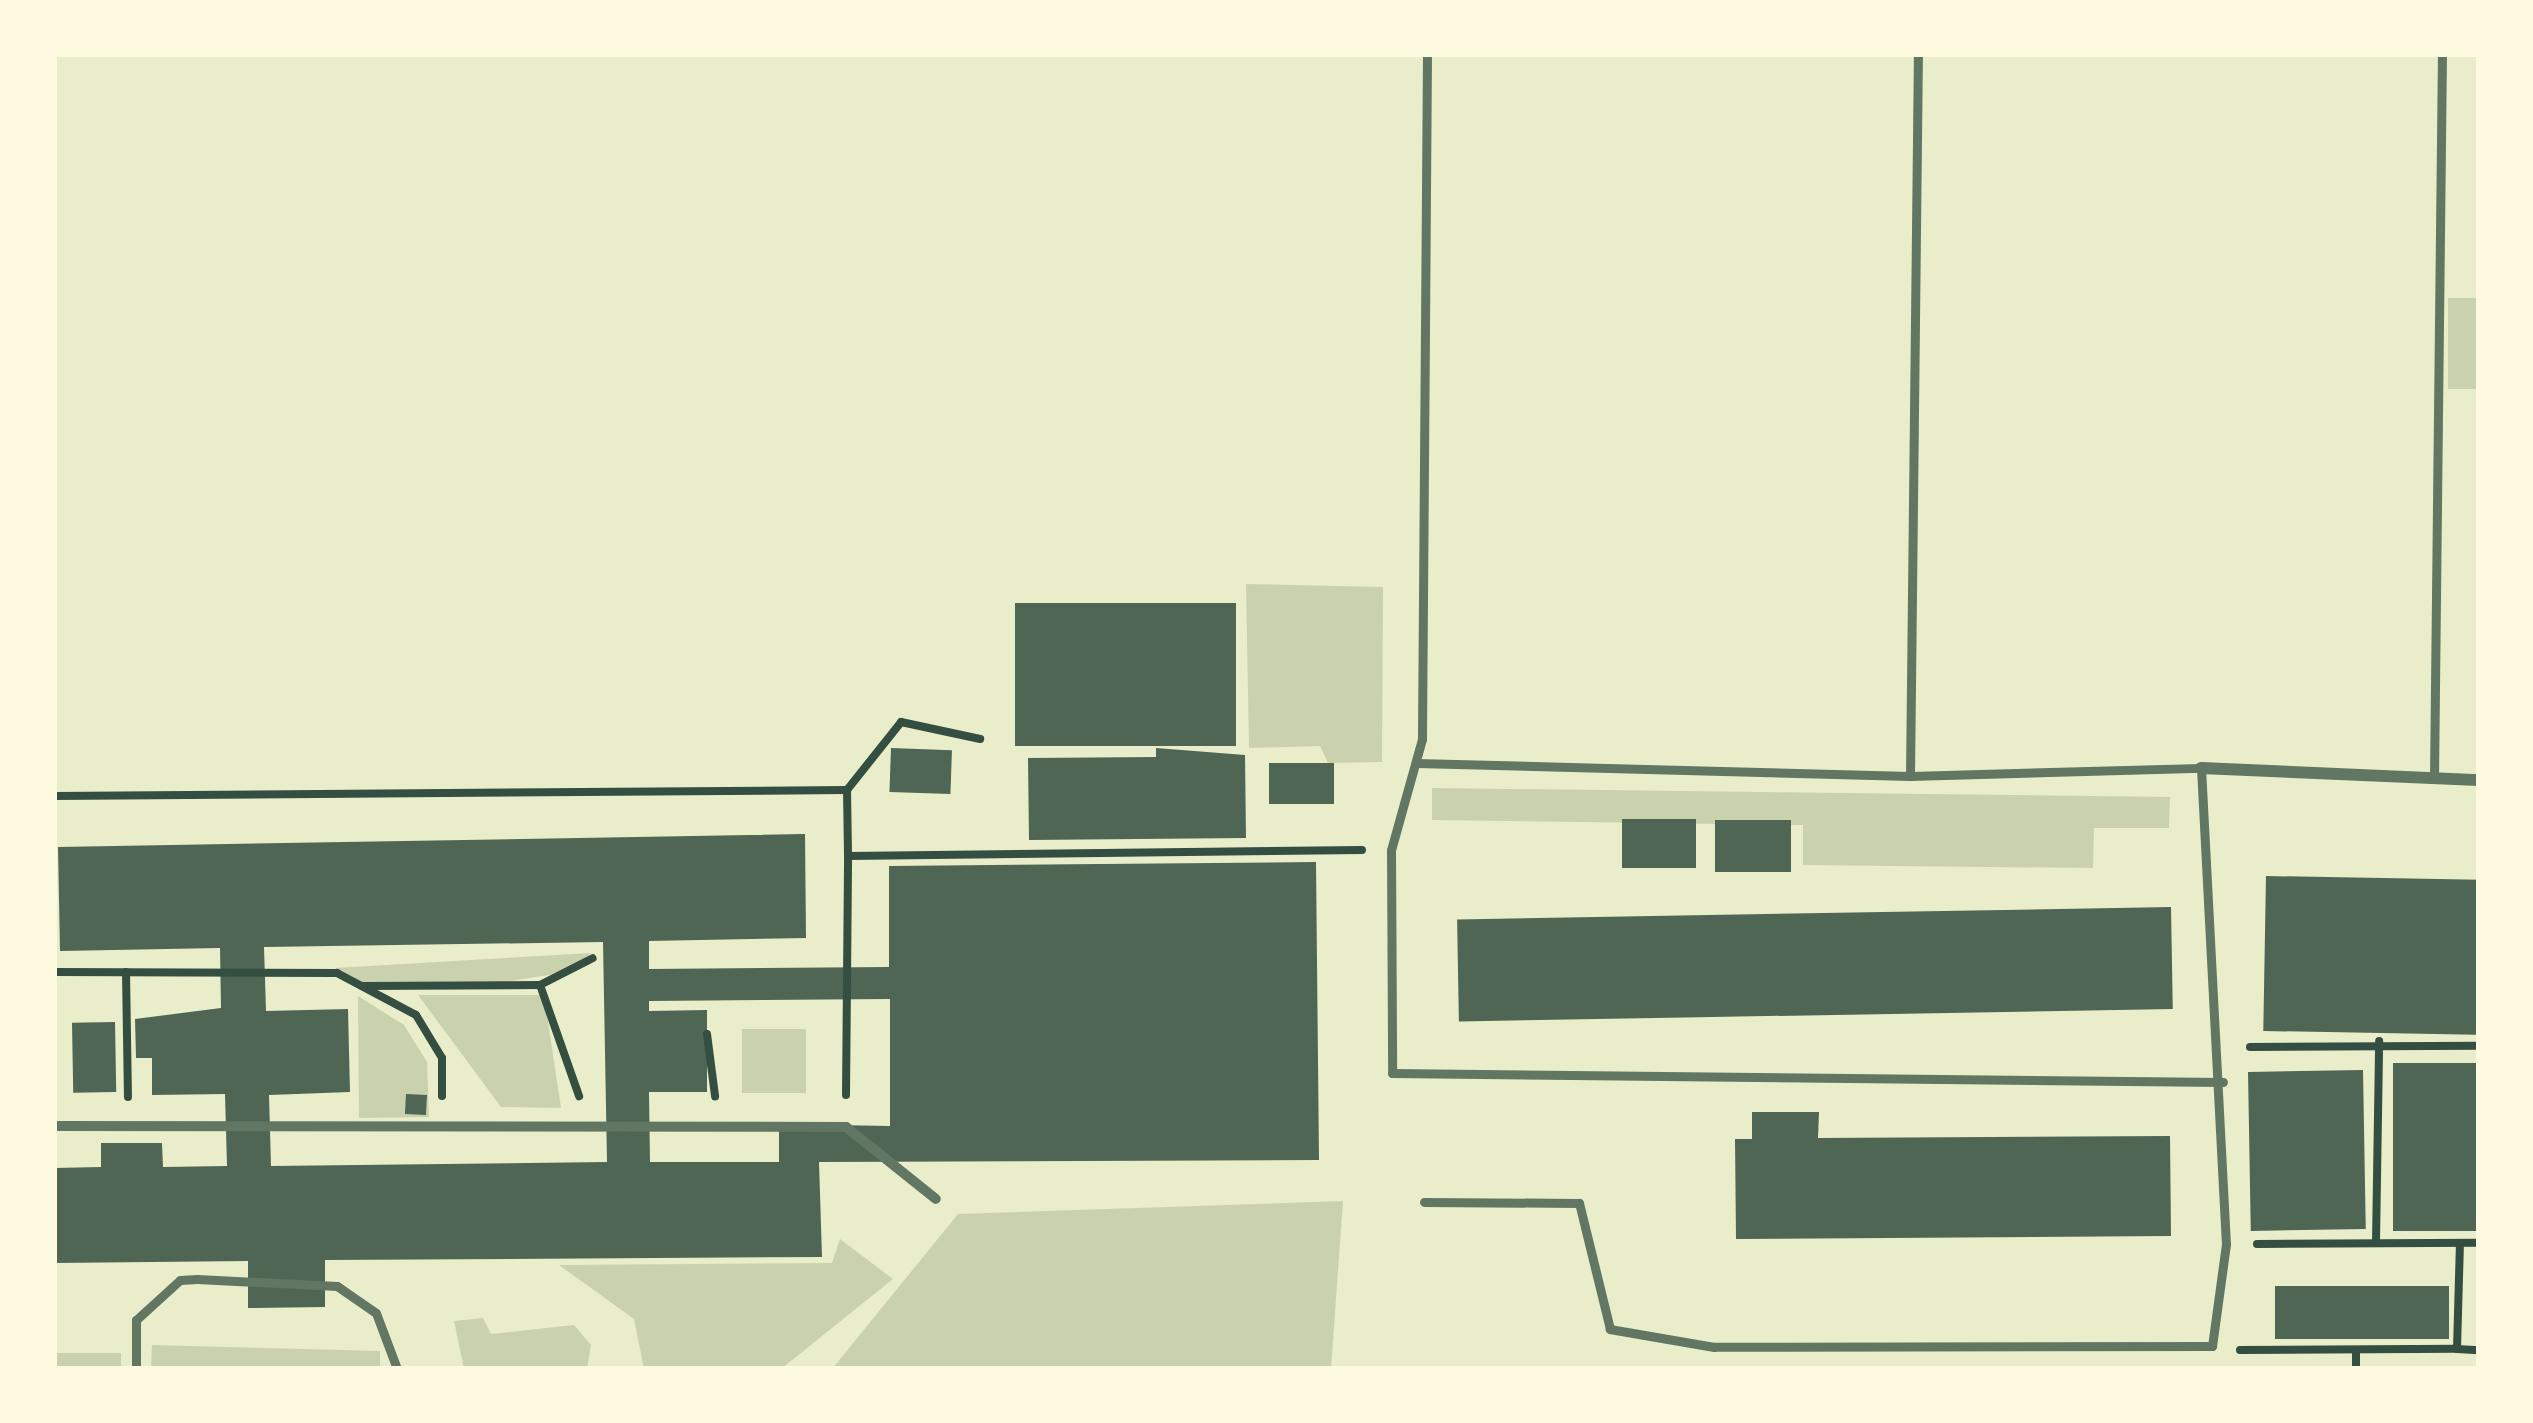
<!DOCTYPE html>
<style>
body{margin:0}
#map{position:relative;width:2533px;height:1423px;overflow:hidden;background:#e9edc9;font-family:"Crimson Pro",serif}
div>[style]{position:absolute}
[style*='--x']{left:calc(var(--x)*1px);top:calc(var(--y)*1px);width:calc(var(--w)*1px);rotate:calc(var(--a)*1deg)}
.green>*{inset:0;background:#cad2ad;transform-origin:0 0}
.building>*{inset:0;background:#4f6655;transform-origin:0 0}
.path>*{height:8px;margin:-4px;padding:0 4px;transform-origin:4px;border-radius:4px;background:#344e41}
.service>*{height:9px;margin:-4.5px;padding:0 4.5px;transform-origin:4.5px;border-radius:4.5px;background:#617663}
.pedestrian>*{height:10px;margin:-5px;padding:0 5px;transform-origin:5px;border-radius:5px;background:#617663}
.minor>*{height:12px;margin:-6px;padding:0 6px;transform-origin:6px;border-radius:6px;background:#617663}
span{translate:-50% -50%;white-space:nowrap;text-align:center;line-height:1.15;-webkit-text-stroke:10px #fefae0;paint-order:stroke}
.frame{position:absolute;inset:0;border:57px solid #fefae0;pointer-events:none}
</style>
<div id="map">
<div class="green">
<i style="left:2448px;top:298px;width:31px;height:91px"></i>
<i style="clip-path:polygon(1246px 584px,1383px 587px,1382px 762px,1328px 763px,1320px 746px,1249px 748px)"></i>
<i style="clip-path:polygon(1432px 788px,2170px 797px,2169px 828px,2094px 828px,2093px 868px,1803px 865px,1803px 825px,1432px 820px)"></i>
<i style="clip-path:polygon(591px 953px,569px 972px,490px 984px,359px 982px,335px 968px)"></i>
<i style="clip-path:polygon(418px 995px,544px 995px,561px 1108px,501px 1107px)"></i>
<i style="clip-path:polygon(358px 996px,404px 1025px,427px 1062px,429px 1117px,359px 1118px)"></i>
<i style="left:742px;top:1029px;width:64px;height:64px"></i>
<i style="clip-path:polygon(1343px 1201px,1331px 1369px,832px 1369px,958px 1214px)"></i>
<i style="clip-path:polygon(840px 1239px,893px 1279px,781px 1369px,644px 1369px,634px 1319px,559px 1265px,832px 1263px)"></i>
<i style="clip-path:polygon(483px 1318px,491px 1334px,574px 1325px,591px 1345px,587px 1369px,464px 1369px,454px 1321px)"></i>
<i style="clip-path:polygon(152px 1345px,380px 1351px,380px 1369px,151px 1369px)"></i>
<i style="left:54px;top:1353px;width:67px;height:16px"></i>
</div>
<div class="building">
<i style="left:1236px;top:603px;width:143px;height:221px;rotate:90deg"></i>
<i style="left:891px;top:748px;width:61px;height:44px;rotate:2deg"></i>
<i style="clip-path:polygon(1156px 748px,1245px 755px,1246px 838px,1029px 840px,1028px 758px,1156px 757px)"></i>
<i style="left:1269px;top:763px;width:65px;height:41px"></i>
<i style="left:1622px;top:819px;width:74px;height:49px"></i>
<i style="left:1715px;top:820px;width:76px;height:52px"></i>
<i style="clip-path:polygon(evenodd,805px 834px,806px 938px,649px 941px,649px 969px,889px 967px,889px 866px,1316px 862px,1319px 1160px,819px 1162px,822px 1257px,325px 1260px,325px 1307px,248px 1308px,248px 1261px,54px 1263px,54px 1168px,101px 1167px,101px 1143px,162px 1143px,163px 1167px,227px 1166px,225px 1094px,152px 1095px,152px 1058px,136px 1058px,135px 1019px,221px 1008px,220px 948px,60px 951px,58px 847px,805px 834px,603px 942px,607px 1162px,271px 1166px,269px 1095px,350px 1092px,348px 1009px,266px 1011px,264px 947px,603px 942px,805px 834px,890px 999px,890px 1126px,779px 1124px,779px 1162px,650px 1162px,649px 1092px,707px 1092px,707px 1010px,649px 1011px,649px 1001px,890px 999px)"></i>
<i style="left:2266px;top:876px;width:213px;height:155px;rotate:1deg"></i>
<i style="left:2171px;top:907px;width:102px;height:714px;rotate:89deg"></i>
<i style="left:115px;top:1022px;width:70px;height:43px;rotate:89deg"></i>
<i style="left:2479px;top:1063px;width:168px;height:86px;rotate:90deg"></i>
<i style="left:2363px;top:1070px;width:159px;height:115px;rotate:89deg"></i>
<i style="left:406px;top:1094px;width:21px;height:20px;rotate:3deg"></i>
<i style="clip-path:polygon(1752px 1112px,1819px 1112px,1818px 1138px,2170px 1136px,2171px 1236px,1736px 1239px,1735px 1139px,1752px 1139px)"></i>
<i style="left:2275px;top:1286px;width:174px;height:53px"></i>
</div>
<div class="path">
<i style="--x:847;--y:790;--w:87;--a:-51.5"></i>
<i style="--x:901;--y:722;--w:81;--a:12.1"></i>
<i style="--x:54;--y:796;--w:793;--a:-0.43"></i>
<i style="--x:847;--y:790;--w:66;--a:89.1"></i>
<i style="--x:54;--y:972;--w:283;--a:0.2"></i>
<i style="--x:337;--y:973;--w:89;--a:28"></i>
<i style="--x:416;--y:1015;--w:50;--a:58.8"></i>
<i style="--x:442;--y:1058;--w:38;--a:90"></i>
<i style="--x:126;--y:972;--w:125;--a:89.1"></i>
<i style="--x:540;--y:985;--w:118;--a:70.6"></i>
<i style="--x:362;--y:986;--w:178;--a:-0.3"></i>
<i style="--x:540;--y:985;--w:59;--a:-27"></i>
<i style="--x:707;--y:1034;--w:63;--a:82.6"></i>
<i style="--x:2250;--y:1047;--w:229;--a:-0.3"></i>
<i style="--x:846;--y:1095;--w:239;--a:-89.5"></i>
<i style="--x:848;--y:856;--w:514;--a:-0.67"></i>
<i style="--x:2376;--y:1242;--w:201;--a:-89.1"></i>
<i style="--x:2257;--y:1244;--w:222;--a:-0.3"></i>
<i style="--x:2457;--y:1349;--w:22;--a:3"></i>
<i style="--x:2240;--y:1350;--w:217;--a:-0.3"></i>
<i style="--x:2457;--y:1349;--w:106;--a:-88.4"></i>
<i style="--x:2356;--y:1369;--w:19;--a:-90"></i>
</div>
<div class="service">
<i style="--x:1427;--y:54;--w:685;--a:90.42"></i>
<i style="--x:1422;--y:739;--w:115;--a:105.6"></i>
<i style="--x:1391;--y:850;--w:223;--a:89.7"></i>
<i style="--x:1392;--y:1073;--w:831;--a:0.62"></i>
<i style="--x:1416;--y:763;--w:494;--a:1.5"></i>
<i style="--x:1910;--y:776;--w:291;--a:-1.6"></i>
<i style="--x:2201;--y:768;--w:477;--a:87"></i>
<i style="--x:2226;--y:1244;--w:103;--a:97.8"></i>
<i style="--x:2212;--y:1346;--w:498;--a:179.9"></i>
<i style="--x:1714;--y:1347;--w:106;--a:-170.2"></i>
<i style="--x:1610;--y:1329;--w:130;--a:-103.8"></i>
<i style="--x:1579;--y:1203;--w:155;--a:-179.6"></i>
<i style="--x:1910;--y:776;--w:722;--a:-89.37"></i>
<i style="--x:2434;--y:779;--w:725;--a:-89.37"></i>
<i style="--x:136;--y:1369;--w:49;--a:-90"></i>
<i style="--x:136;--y:1320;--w:59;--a:-42.3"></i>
<i style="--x:180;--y:1280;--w:17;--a:-3"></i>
<i style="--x:197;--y:1279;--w:140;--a:2.9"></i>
<i style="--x:337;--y:1286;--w:47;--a:34.7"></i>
<i style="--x:376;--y:1313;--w:60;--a:69.4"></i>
</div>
<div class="pedestrian">
<i style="--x:54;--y:1126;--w:792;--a:0.07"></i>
<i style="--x:846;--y:1127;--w:115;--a:38.7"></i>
</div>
<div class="minor">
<i style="--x:2201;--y:768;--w:278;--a:2.5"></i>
</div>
<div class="frame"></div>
</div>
